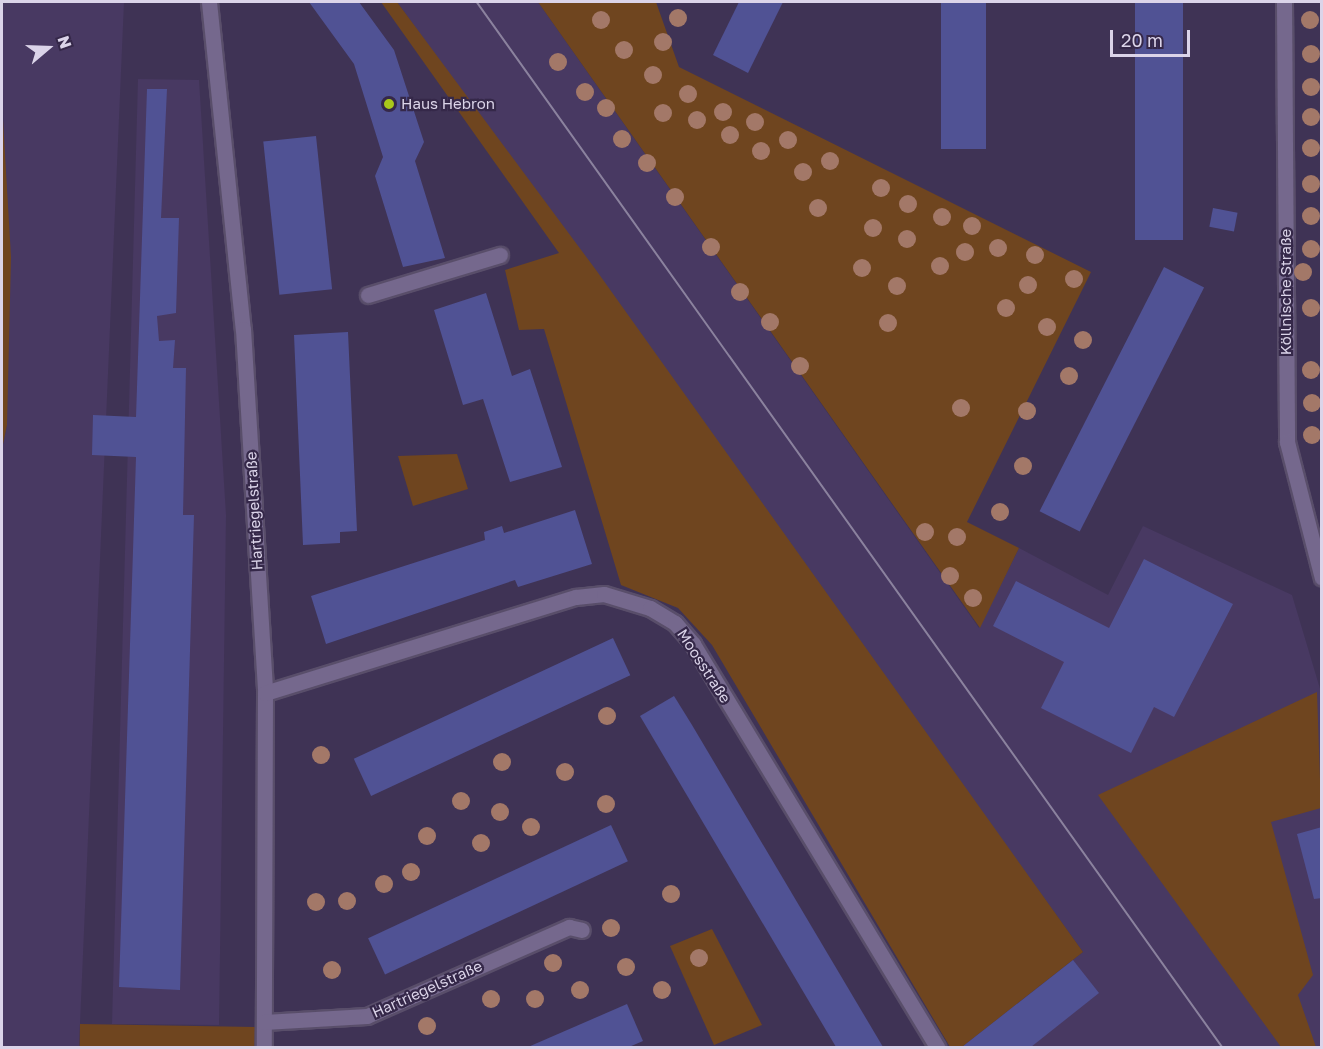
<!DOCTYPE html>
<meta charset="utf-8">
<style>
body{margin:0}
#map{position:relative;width:1323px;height:1049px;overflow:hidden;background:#3f3355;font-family:"Golos Text",sans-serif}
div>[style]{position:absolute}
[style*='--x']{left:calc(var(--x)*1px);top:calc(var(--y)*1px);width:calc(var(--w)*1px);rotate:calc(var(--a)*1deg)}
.built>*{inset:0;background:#483962}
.green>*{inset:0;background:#6f451f;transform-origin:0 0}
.building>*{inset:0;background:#505294;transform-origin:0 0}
.roads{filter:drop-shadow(2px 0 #594e6a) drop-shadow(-2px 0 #594e6a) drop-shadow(0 2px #594e6a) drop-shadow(0 -2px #594e6a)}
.minor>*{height:15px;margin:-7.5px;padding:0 7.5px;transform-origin:7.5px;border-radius:7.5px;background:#75688d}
.tram>*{height:1.5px;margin:-0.75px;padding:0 0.75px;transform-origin:0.75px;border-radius:0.75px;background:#8b829e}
.trees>*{width:18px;height:18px;margin:-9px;border-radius:50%;background:#a37868}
.dots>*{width:16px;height:16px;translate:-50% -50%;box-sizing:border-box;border:3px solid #352849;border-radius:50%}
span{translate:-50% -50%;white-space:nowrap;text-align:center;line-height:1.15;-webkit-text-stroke:4.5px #352849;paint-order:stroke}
.poi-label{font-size:15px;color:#dbd4e9}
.left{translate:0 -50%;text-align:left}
.street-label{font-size:15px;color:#dbd4e9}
.frame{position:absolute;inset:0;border:3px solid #dbd4e9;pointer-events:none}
.north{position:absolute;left:18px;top:18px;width:60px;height:60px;-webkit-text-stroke:4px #352849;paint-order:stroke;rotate:71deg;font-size:16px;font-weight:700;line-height:24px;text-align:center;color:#dbd4e9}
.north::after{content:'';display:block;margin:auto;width:21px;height:27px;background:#dbd4e9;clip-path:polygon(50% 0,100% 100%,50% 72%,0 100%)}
.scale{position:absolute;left:1110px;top:30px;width:80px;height:27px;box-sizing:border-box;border:3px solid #dbd4e9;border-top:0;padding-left:8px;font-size:18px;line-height:21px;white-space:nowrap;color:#dbd4e9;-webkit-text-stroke:4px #352849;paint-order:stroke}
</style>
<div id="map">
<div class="built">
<i style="clip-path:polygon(2px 2px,124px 2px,79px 1047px,2px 1048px,2px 449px,7px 425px)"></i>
<i style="clip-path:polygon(397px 2px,538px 2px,979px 628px,1019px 548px,1108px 595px,1143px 526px,1292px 595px,1321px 692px,1321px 1047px,962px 1047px,1083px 952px)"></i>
<i style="clip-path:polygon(138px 79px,199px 80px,226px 515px,219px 1025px,112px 1024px)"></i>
</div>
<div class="green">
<i style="clip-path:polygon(381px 2px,397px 2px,596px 270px,1083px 952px,962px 1047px,950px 1047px,712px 645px,678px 608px,621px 585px,544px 329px,519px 330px,505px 270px,559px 253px)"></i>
<i style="clip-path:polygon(538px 2px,656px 2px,679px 67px,1091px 272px,967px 522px,1019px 548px,980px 628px)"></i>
<i style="clip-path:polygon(2px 103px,11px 257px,7px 425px,2px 449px)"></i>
<i style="clip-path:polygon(457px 454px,468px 489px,413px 506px,398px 456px)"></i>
<i style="clip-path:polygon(1317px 692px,1321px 808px,1271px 822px,1313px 975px,1298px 995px,1316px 1047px,1281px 1047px,1098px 795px)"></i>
<i style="clip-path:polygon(712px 929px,762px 1025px,714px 1045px,670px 946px)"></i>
<i style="left:80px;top:1024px;width:175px;height:23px;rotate:1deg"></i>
</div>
<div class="building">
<i style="clip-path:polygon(309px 2px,359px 2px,394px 50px,424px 142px,415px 161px,445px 258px,403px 267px,375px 176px,383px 157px,354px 64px)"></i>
<i style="clip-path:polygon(739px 2px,783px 2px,748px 73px,713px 55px)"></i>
<i style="left:941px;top:2px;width:45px;height:147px"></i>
<i style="left:1135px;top:2px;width:48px;height:238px"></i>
<i style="clip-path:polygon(147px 89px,167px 89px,161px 218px,179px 218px,176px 313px,157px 316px,159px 341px,175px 340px,173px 368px,186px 368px,183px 515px,194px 515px,180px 990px,119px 987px,136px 457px,92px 455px,93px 415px,136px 417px)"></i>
<i style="left:316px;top:136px;width:154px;height:53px;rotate:84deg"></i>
<i style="left:1213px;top:208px;width:25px;height:19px;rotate:11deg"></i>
<i style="left:1164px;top:267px;width:45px;height:274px;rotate:27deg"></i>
<i style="clip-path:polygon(486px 293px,512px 376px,530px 369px,562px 467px,510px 482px,483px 399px,463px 405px,434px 310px)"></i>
<i style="clip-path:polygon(348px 332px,357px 531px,340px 532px,340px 543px,303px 545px,294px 335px)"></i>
<i style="clip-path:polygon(575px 510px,592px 564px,518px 587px,515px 580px,326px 644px,311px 596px,485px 540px,484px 532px,502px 526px,504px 533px)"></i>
<i style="clip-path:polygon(1144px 559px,1233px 604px,1174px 717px,1154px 707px,1131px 753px,1041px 708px,1064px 662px,993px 626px,1016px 581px,1109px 628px)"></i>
<i style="left:613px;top:638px;width:41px;height:286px;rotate:65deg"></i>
<i style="clip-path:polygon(674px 696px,692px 725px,883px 1047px,836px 1047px,640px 716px)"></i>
<i style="left:611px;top:825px;width:40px;height:268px;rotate:65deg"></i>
<i style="clip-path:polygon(1322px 827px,1322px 898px,1314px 899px,1297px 834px)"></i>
<i style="clip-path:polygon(1073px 960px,1099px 993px,1031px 1047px,962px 1047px)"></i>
<i style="clip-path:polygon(627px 1004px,643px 1041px,629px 1047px,528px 1047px)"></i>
</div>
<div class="roads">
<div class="minor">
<i style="--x:209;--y:2;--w:329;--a:84.1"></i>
<i style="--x:243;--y:329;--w:365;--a:86.5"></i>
<i style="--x:265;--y:693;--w:355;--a:90.2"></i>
<i style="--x:1284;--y:2;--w:440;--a:89.6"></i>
<i style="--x:1287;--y:442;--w:140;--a:75.6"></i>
<i style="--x:368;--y:295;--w:138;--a:-16.9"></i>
<i style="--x:265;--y:693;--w:325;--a:-17.2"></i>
<i style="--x:576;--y:597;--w:28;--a:-6"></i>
<i style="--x:604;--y:594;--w:48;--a:16.9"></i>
<i style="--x:650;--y:608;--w:29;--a:31"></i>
<i style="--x:675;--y:623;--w:28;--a:49"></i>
<i style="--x:693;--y:644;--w:472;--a:58.8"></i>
<i style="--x:264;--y:1022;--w:103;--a:-3.3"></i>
<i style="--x:367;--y:1016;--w:221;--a:-23.8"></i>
<i style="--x:569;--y:927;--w:13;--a:13"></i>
</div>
</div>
<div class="tram">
<i style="--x:477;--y:2;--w:1285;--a:54.5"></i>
</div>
<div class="trees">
<i style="left:678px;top:18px"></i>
<i style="left:601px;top:20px"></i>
<i style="left:1310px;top:20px"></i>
<i style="left:663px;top:42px"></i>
<i style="left:624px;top:50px"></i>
<i style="left:1311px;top:54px"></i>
<i style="left:558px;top:62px"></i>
<i style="left:653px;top:75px"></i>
<i style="left:1311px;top:87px"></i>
<i style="left:585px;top:92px"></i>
<i style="left:688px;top:94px"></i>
<i style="left:606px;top:108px"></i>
<i style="left:723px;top:112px"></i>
<i style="left:663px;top:113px"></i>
<i style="left:1311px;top:117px"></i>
<i style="left:697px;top:120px"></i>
<i style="left:755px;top:122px"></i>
<i style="left:730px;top:135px"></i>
<i style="left:622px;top:139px"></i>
<i style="left:788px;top:140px"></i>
<i style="left:1311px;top:148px"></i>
<i style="left:761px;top:151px"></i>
<i style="left:830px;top:161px"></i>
<i style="left:647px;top:163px"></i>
<i style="left:803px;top:172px"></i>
<i style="left:1311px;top:184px"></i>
<i style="left:881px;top:188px"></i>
<i style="left:675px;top:197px"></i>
<i style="left:908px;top:204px"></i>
<i style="left:818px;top:208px"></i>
<i style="left:1311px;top:216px"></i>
<i style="left:942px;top:217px"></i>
<i style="left:972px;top:226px"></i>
<i style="left:873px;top:228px"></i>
<i style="left:907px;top:239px"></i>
<i style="left:711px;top:247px"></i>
<i style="left:998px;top:248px"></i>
<i style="left:1311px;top:249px"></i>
<i style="left:965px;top:252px"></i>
<i style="left:1035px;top:255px"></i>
<i style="left:940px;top:266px"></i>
<i style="left:862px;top:268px"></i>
<i style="left:1303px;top:272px"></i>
<i style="left:1074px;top:279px"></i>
<i style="left:1028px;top:285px"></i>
<i style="left:897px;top:286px"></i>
<i style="left:740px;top:292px"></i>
<i style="left:1006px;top:308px"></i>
<i style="left:1311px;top:308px"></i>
<i style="left:770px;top:322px"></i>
<i style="left:888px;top:323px"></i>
<i style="left:1047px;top:327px"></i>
<i style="left:1083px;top:340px"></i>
<i style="left:800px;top:366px"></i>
<i style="left:1311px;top:370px"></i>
<i style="left:1069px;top:376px"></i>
<i style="left:1312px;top:403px"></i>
<i style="left:961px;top:408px"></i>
<i style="left:1027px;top:411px"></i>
<i style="left:1312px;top:435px"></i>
<i style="left:1023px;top:466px"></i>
<i style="left:1000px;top:512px"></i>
<i style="left:925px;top:532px"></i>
<i style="left:957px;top:537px"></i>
<i style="left:950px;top:576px"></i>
<i style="left:973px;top:598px"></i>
<i style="left:607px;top:716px"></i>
<i style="left:321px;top:755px"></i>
<i style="left:502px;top:762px"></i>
<i style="left:565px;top:772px"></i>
<i style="left:461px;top:801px"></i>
<i style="left:606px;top:804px"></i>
<i style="left:500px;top:812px"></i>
<i style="left:531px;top:827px"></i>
<i style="left:427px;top:836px"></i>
<i style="left:481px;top:843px"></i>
<i style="left:411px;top:872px"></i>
<i style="left:384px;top:884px"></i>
<i style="left:671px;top:894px"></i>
<i style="left:347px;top:901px"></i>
<i style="left:316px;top:902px"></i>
<i style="left:611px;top:928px"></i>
<i style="left:699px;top:958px"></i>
<i style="left:553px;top:963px"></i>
<i style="left:626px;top:967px"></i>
<i style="left:332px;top:970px"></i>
<i style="left:580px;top:990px"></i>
<i style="left:662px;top:990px"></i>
<i style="left:491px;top:999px"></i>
<i style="left:535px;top:999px"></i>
<i style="left:427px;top:1026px"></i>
</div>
<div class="dots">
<i style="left:389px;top:104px;background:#a9c71b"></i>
</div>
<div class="poi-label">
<span class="left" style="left:401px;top:104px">Haus Hebron</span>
</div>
<div class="street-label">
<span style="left:1286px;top:292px;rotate:-90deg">Köllnische Straße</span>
<span style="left:254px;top:511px;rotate:-93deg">Hartriegelstraße</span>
<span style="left:704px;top:666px;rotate:57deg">Moosstraße</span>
<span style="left:427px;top:989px;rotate:-24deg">Hartriegelstraße</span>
</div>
<div class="frame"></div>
<div class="north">N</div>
<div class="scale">20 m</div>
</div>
